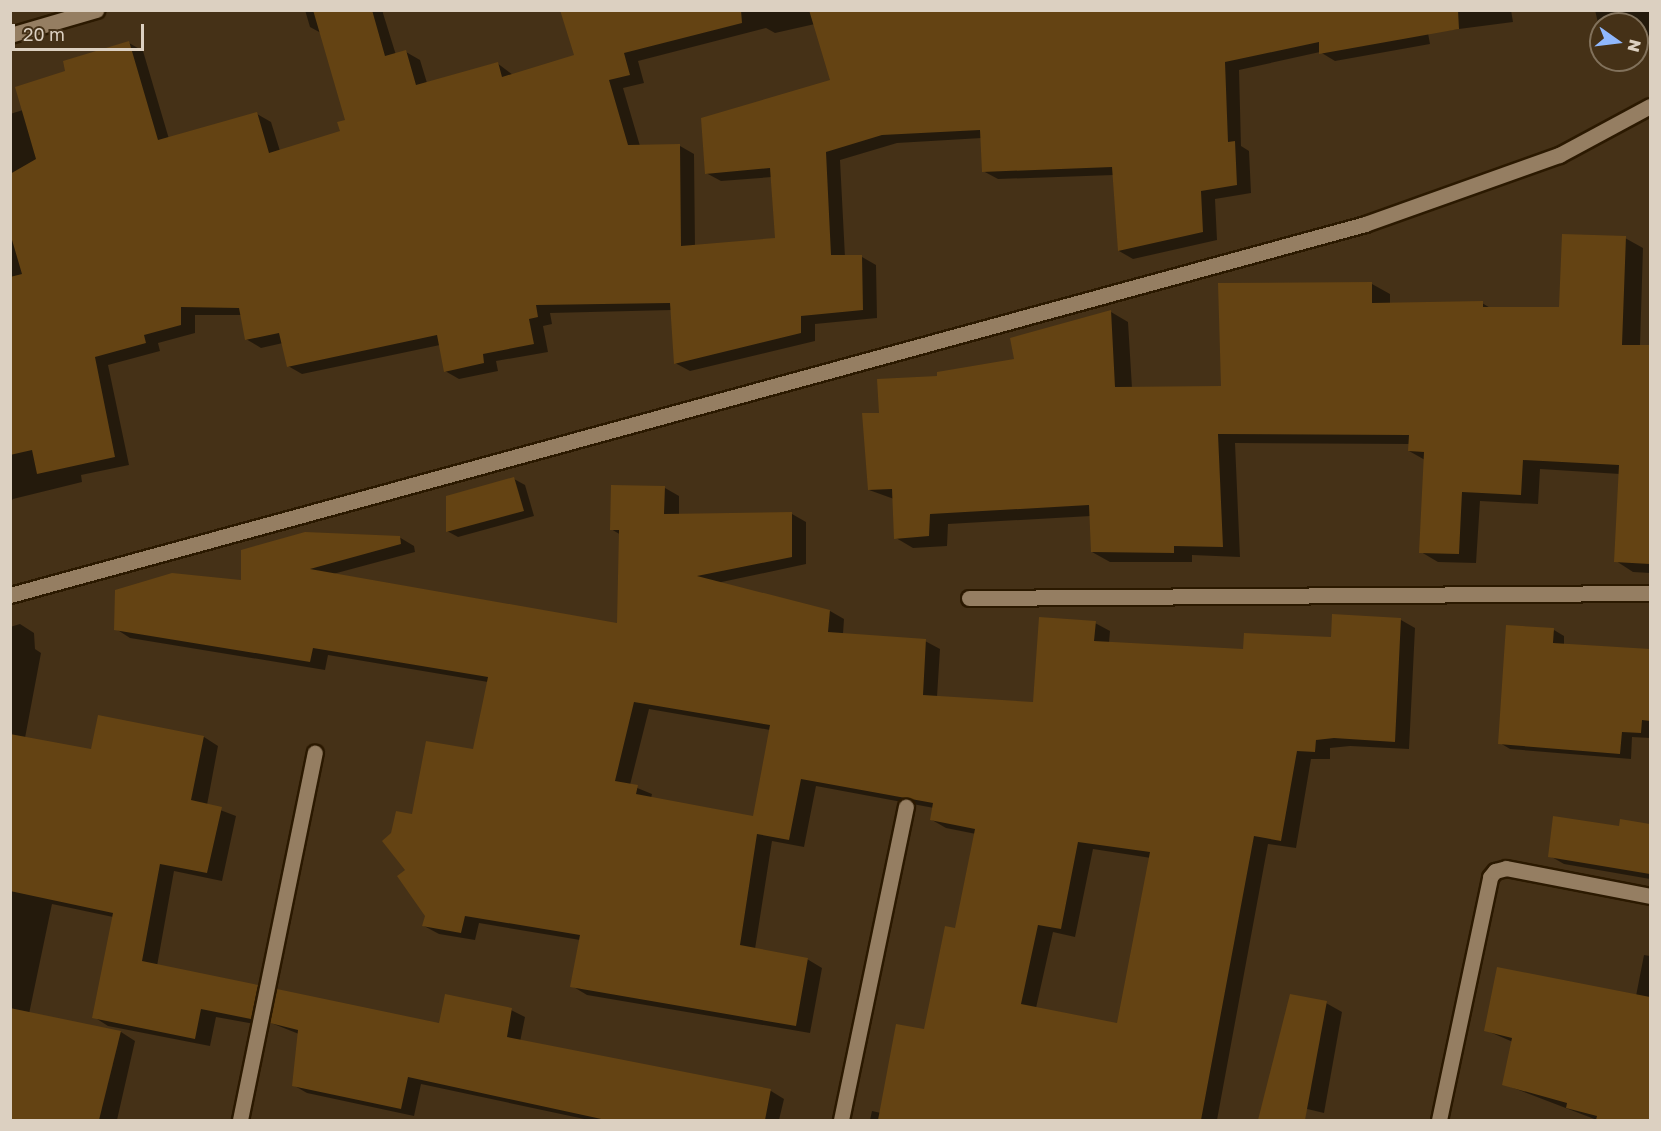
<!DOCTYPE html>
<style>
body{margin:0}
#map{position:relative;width:1661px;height:1131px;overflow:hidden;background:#453117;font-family:"Golos Text",sans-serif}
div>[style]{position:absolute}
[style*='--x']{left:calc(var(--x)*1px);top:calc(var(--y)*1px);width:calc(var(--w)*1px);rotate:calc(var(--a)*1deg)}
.shadow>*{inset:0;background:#0007}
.building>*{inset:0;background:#644313}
.roads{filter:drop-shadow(2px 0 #2b1900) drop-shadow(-2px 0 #2b1900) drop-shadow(0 2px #2b1900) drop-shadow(0 -2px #2b1900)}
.minor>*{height:15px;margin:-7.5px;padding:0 7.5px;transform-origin:7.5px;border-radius:7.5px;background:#957e62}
span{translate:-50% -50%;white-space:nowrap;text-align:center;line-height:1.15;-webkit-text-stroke:4.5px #453117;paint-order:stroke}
.frame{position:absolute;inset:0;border:12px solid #dcd0c1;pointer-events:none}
.north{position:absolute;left:1589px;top:12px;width:60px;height:60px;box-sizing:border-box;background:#453117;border:2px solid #81715b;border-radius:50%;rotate:104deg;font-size:16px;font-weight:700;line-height:24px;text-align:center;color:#dcd0c1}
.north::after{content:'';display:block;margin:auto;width:21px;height:27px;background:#90b8fd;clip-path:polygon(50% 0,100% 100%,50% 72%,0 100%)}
.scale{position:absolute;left:12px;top:24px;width:132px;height:27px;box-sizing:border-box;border:3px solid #dcd0c1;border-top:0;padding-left:8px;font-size:18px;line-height:21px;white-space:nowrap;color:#dcd0c1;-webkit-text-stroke:4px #453117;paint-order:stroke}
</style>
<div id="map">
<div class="shadow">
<i style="clip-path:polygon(evenodd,305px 10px,382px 10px,396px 55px,406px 52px,420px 60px,427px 83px,497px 63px,513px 75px,576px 56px,562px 10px,1511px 10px,1513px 22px,1428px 33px,1430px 44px,1335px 61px,1320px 52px,1239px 70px,1241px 146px,1249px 151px,1251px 193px,1215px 199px,1217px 240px,1133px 259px,1119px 251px,1114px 175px,998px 179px,983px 171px,982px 138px,897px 143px,840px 160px,845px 257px,862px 257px,876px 265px,877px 318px,815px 324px,815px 341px,690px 371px,675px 363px,672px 310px,550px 313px,552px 324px,543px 326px,548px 352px,496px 361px,498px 371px,459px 379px,445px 371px,440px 345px,302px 374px,288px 366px,283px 343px,261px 348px,246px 339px,242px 315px,195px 315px,195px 333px,158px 343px,160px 351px,108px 365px,129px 465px,81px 475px,82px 482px,13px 499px,10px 503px,10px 114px,23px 110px,67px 72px,129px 43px,143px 51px,169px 139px,257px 114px,271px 122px,280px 151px,342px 132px,347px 121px,321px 33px,310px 27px,305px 10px,815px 24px,832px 81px,706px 173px,721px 181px,772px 177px,776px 239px,695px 247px,694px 154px,680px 146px,640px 146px,623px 88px,644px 83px,638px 61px,766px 28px,775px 33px,815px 24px)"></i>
<i style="clip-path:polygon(1595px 10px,1650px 10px,1650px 35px,1637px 38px,1637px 24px,1601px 24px,1601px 36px)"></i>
<i style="clip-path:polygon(1625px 238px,1643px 248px,1640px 346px,1650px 346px,1650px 573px,1633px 572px,1616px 561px,1620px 474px,1540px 469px,1538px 504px,1480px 501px,1476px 563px,1438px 562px,1421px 552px,1425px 460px,1409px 451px,1410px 444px,1235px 443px,1240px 557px,1192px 555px,1192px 562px,1110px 562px,1092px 552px,1091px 516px,948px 524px,947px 546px,913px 548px,896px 538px,894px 499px,869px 490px,881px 414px,939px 377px,1015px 360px,1111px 312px,1128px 322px,1132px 388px,1222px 388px,1219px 285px,1372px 284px,1390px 294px,1390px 304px,1482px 303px,1492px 309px,1561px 309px)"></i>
<i style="clip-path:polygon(514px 479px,525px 485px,534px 516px,458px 537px,447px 531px)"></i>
<i style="clip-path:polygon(evenodd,665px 488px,679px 496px,679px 516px,792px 514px,806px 522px,806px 564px,717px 583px,830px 611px,844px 619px,843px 634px,925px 641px,940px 649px,937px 697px,1034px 704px,1095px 623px,1110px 631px,1109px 643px,1244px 650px,1332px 639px,1401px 620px,1415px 628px,1409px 749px,1350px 746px,1330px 748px,1330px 759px,1311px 759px,1296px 848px,1268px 844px,1217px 1120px,870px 1120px,872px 1111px,881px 1113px,925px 1031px,956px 930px,976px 834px,946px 828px,932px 820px,934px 808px,816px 786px,804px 847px,772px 841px,755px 949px,807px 959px,822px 968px,810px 1033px,587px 995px,572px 986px,580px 940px,479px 923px,475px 940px,439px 934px,424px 926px,427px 915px,407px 870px,413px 816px,475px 750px,488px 682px,328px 655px,325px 670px,130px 638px,116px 629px,242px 582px,399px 537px,414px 546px,415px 552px,333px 574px,618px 624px,621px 535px,611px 529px,665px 488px,649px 709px,770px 730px,754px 818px,651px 798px,652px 794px,630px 785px,649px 709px,665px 488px,1093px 849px,1151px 858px,1118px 1025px,1036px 1008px,1053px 932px,1075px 937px,1093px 849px)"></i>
<i style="clip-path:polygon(20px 624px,34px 633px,35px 649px,41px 653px,25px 738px,92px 750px,204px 737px,218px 746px,207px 805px,236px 816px,222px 881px,174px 871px,157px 966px,257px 987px,272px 995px,266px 1026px,216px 1017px,210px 1046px,108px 1026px,94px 1017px,113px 917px,52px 904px,29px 1014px,121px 1032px,135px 1041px,117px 1120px,10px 1120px,10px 627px)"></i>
<i style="clip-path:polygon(1554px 630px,1564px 636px,1564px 645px,1650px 650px,1650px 738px,1632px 737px,1631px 759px,1510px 749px,1500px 743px)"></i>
<i style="clip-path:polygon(1621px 821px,1650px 826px,1650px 879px,1564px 864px,1550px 856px,1620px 828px)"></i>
<i style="clip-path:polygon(1644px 955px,1650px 956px,1650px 1120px,1597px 1120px,1503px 1084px,1513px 1042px,1485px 1030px,1636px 996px)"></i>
<i style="clip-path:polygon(1326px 1003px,1342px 1012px,1324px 1113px,1282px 1103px)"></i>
<i style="clip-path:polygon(511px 1010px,525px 1017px,520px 1042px,771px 1091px,784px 1099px,779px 1120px,589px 1120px,421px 1084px,414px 1116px,307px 1093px,293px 1085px,299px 1034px,271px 1023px,440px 1025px)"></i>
</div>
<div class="building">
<i style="clip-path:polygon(313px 10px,372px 10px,385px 56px,406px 50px,416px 85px,498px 62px,502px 77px,574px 55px,560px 10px,741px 10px,742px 23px,624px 53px,630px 75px,609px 80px,628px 145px,680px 144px,681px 246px,775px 238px,770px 168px,705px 174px,701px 118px,830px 80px,809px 10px,1458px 10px,1459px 29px,1319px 54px,1319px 42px,1225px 62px,1228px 142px,1235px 141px,1237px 185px,1201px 191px,1203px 232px,1118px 251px,1112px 167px,982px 172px,980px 130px,882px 135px,826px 152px,831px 255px,862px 255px,863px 310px,801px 316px,801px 333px,674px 364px,670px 303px,536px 305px,538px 317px,529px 319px,534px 344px,483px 354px,484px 363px,444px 372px,437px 335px,287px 367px,279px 333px,245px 340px,239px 308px,181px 307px,181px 325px,144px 335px,146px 343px,95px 357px,115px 457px,37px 474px,32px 450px,10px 455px,10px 277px,22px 274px,10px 233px,10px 174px,36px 159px,15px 87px,65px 71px,63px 61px,129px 41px,158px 140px,257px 112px,269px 153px,340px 131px,337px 122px,345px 120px)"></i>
<i style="clip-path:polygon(1562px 234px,1626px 236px,1622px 345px,1650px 345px,1650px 564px,1614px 562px,1619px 465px,1523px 460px,1521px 495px,1462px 492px,1459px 554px,1419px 553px,1424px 452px,1408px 451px,1409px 435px,1218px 434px,1223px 547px,1174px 546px,1174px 553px,1091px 552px,1089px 505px,930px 514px,929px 536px,894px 539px,892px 489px,868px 490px,862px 413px,879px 413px,877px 379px,937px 376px,937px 372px,1014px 359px,1010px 338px,1111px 310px,1115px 387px,1221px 386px,1218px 283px,1372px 282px,1372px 303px,1483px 301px,1483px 307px,1559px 307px)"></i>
<i style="clip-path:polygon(514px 477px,524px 511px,446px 532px,446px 496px)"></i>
<i style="clip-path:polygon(evenodd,611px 485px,665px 486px,664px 514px,792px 512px,792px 557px,697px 576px,830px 610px,828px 632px,926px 639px,923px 695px,1033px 702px,1039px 617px,1096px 621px,1094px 641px,1243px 649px,1244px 633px,1331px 637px,1332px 614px,1401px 618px,1395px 742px,1334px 738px,1316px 740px,1315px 752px,1297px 751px,1281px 841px,1254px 836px,1201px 1120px,878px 1120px,896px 1024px,924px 1029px,945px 926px,955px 928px,975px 829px,930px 820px,933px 803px,801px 779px,789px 840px,757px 834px,740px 945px,808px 958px,796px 1026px,570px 987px,580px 935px,465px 916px,461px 933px,422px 926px,425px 916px,397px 876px,405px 870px,382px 841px,391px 833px,396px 811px,412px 814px,426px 741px,473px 749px,488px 677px,313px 648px,310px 662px,114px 630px,115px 590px,172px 573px,241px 580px,241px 550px,305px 532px,400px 536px,401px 544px,310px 569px,617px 623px,619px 530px,610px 530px,611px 485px,634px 702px,770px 725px,753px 816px,636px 794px,638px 785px,615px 781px,634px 702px,611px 485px,1078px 842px,1150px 852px,1117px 1023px,1021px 1004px,1038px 925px,1061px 929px,1078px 842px)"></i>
<i style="clip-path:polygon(1506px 625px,1554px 628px,1553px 643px,1650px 649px,1650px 721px,1642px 720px,1641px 733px,1622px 732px,1620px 754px,1498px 744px)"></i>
<i style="clip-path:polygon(98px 715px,204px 736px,191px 800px,222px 807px,207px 873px,160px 864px,142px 961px,258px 985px,251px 1019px,201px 1009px,195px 1039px,92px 1018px,113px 913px,10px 891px,10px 734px,91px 749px)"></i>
<i style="clip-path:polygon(1553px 816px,1619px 826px,1620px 819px,1650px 824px,1650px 874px,1548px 857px)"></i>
<i style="clip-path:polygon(1497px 967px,1650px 997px,1650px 1120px,1596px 1120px,1597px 1116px,1566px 1108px,1567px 1103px,1502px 1085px,1512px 1038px,1484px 1031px)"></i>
<i style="clip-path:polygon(277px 989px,439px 1023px,445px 994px,512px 1008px,507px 1037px,771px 1089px,765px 1120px,606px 1120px,408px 1077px,401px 1109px,292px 1086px,298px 1030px,270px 1023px)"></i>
<i style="clip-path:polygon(1290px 994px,1327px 1001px,1305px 1120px,1258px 1120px)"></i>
<i style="clip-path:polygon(10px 1008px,121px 1031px,99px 1120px,10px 1120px)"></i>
</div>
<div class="roads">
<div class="minor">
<i style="--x:10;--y:35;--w:90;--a:-16.2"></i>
<i style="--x:10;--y:595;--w:1405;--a:-15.31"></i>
<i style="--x:1365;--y:224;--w:206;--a:-19.6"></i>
<i style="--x:1559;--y:155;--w:103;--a:-28.3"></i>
<i style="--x:969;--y:598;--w:681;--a:-0.42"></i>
<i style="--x:240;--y:1120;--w:375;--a:-78.5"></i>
<i style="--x:841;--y:1120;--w:320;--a:-78.3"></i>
<i style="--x:1439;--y:1120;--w:248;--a:-78.1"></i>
<i style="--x:1490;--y:877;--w:8;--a:-50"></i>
<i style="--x:1495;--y:871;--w:11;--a:-15"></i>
<i style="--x:1506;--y:868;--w:147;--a:11"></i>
</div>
</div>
<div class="frame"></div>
<div class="north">N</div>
<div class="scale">20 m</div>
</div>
